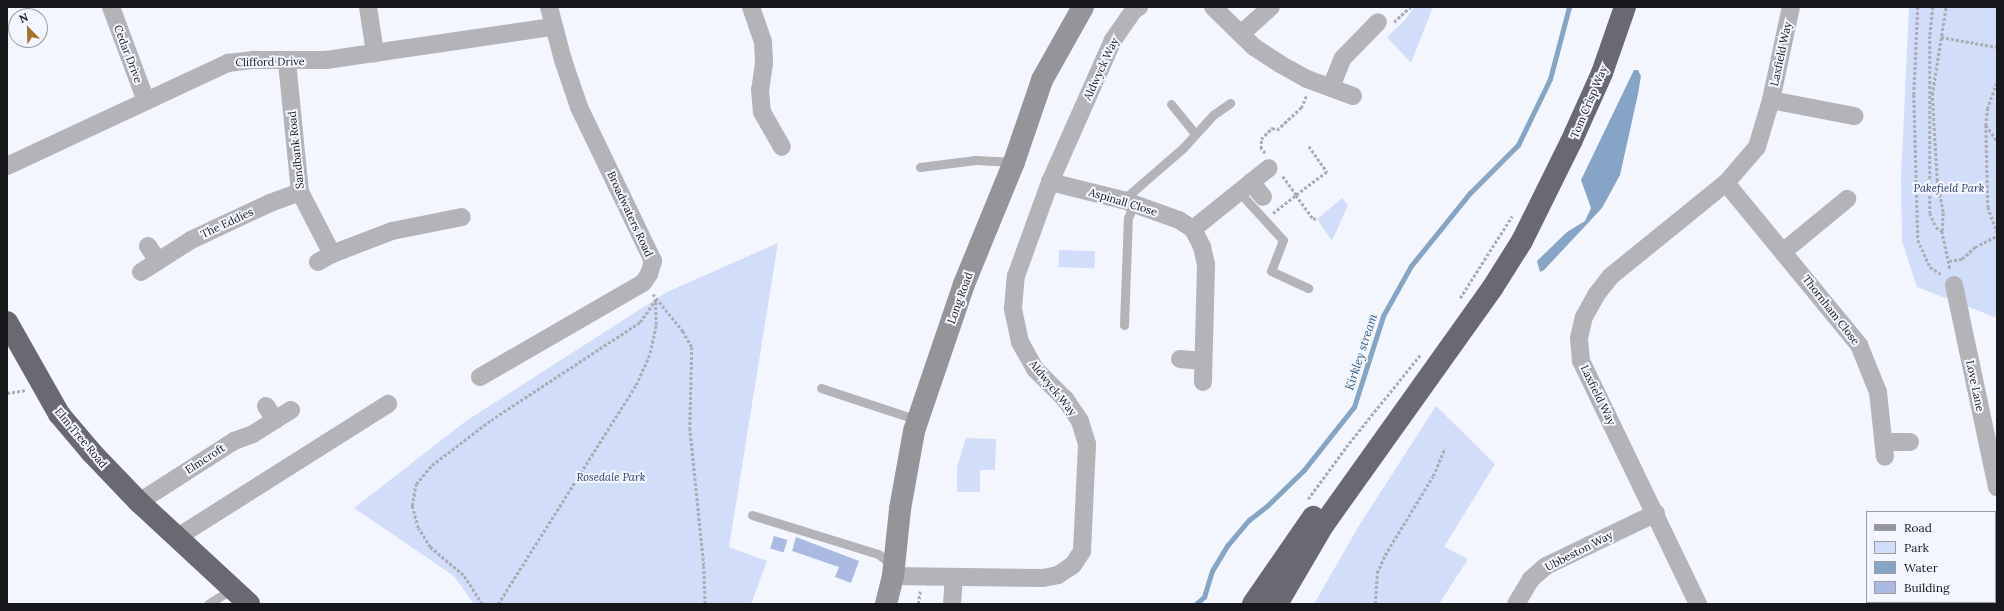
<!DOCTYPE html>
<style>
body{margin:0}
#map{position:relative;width:2004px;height:611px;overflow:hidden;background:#f3f6fe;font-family:Lora,serif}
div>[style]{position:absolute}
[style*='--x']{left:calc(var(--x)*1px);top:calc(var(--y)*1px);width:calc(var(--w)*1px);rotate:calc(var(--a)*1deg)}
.green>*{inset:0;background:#d2ddf9;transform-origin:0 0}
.water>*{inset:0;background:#86a4c5}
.stream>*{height:4.5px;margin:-2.25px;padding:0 2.25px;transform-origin:2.25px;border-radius:2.25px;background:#86a4c5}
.building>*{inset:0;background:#abbae2;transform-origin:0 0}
.path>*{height:2.5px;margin-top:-1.25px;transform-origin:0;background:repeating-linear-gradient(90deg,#aaadb3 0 3px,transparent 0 5px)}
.lane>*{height:9px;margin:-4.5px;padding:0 4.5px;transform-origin:4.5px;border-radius:4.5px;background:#b4b4b8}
.street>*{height:18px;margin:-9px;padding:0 9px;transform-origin:9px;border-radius:9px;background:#b4b4b8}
.secondary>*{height:22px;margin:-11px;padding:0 11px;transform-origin:11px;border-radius:11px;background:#949499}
.highway>*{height:22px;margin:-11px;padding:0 11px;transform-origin:11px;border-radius:11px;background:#6a6971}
span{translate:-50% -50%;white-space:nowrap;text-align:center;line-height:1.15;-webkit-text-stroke:4px #f3f6fe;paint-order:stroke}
.street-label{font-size:11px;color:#16171a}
.park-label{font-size:11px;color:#324276;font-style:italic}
.water-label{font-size:12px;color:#2e5a87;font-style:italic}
.frame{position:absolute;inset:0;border:8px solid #16171a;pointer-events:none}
.legend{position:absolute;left:1866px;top:511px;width:130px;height:92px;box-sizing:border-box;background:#f3f6fe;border:1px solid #9b9da3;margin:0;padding:5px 7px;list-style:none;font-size:12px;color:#16171a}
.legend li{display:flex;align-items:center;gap:8px;height:20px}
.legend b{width:20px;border:1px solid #9b9da3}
.north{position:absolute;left:8px;top:8px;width:40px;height:40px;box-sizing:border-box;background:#f3f6fe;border:1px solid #9b9da3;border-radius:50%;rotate:337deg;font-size:11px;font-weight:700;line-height:16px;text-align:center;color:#16171a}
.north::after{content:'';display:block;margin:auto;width:14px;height:18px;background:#a37427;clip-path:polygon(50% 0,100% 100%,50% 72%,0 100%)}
</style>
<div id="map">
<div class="green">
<i style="clip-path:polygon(1414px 7px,1433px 7px,1411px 63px,1387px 37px,1405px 20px)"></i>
<i style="clip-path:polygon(1909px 7px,1997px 7px,1997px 318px,1917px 287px,1902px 241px,1901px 176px)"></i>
<i style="clip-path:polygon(1342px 198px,1348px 205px,1332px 241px,1317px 219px)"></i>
<i style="clip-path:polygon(778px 243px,729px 547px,767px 561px,751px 604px,474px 604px,454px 576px,354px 508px,466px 421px,667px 292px)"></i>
<i style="left:1059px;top:250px;width:36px;height:17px;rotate:2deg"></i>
<i style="clip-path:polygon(1436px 406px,1495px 464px,1444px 547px,1468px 559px,1439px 604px,1314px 604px,1360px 524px)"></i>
<i style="clip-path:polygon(966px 438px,996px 439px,995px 470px,980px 470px,980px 492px,957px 492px,957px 467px)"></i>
</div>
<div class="water">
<i style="clip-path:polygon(1634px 70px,1638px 70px,1641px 76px,1638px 94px,1620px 175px,1602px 208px,1544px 270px,1540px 272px,1537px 261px,1567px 232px,1585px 221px,1591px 208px,1581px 180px)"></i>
</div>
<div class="stream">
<i style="--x:1196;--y:604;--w:11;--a:-41"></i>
<i style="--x:1204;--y:597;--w:27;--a:-73"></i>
<i style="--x:1212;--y:571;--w:29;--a:-59"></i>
<i style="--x:1227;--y:546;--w:34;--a:-50"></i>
<i style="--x:1249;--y:520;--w:24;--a:-38"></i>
<i style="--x:1268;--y:505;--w:50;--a:-44.2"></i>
<i style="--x:1304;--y:470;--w:80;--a:-51.6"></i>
<i style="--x:1354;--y:407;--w:96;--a:-72.3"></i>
<i style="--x:1383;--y:316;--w:57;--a:-60.8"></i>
<i style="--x:1411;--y:266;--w:94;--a:-51.1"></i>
<i style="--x:1470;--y:193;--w:68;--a:-45"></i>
<i style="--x:1518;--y:145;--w:73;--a:-64.1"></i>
<i style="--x:1550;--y:79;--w:74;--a:-75.2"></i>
</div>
<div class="building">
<i style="left:774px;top:536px;width:14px;height:13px;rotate:17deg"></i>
<i style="clip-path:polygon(796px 537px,859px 561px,851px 583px,835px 577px,839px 567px,792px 551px)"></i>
</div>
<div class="path">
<i style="--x:1918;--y:7;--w:88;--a:92.6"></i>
<i style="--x:1914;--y:95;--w:145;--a:88.4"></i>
<i style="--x:1918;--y:240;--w:30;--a:66"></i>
<i style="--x:1930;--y:267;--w:15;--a:32"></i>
<i style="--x:1933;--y:7;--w:29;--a:96"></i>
<i style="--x:1930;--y:36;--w:177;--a:90"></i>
<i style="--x:1930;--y:213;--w:15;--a:67"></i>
<i style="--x:1936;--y:227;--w:7;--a:34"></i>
<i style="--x:1942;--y:231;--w:39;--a:78"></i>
<i style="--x:1394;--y:22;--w:22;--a:-43"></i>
<i style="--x:1941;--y:37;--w:57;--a:10.1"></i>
<i style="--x:1997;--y:83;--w:27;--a:110"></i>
<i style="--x:1988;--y:108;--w:17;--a:97"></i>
<i style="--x:1986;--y:125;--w:19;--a:55"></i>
<i style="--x:1986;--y:125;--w:82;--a:88.6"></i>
<i style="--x:1988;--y:207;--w:27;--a:70"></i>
<i style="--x:1309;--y:146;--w:32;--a:55"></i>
<i style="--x:1327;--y:172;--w:39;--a:143"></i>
<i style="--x:1296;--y:195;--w:29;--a:54"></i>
<i style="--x:1313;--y:218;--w:4;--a:14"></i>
<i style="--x:1265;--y:153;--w:6;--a:-135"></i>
<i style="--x:1261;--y:149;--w:10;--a:-90"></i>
<i style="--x:1261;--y:139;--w:16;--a:-45"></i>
<i style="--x:1272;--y:128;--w:5;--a:22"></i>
<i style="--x:1277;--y:130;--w:33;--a:-43"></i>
<i style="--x:1301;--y:108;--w:13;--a:-67"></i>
<i style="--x:1273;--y:213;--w:29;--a:-38"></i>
<i style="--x:1296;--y:195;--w:24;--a:-126"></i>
<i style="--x:1942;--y:231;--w:19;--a:-87"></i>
<i style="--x:1943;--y:212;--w:32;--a:-101"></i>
<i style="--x:1937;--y:181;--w:86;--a:-93.3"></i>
<i style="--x:1932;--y:95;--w:89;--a:-81"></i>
<i style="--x:1949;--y:261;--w:13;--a:-9"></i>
<i style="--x:1962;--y:259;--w:18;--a:-43"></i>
<i style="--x:1975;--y:247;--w:25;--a:-27"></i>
<i style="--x:653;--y:294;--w:48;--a:51"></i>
<i style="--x:683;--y:331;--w:18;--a:61"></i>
<i style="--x:692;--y:347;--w:81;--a:91.4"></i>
<i style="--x:690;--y:428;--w:139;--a:84.2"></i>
<i style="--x:704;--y:566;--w:38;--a:88"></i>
<i style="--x:1460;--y:298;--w:97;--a:-57.6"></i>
<i style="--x:7;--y:393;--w:18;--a:-9"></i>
<i style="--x:1308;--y:499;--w:64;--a:-53.8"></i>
<i style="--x:1346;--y:447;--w:118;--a:-51.2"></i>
<i style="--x:482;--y:604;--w:35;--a:-123"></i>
<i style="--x:463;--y:575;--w:43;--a:-139.7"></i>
<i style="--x:430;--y:547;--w:22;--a:-122"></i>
<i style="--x:418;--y:528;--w:23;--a:-105"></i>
<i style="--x:412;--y:506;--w:22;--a:-80"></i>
<i style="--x:416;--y:484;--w:25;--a:-50"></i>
<i style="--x:432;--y:465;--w:74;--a:-37.3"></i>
<i style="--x:491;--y:420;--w:178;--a:-33.3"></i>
<i style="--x:640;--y:322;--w:28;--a:-55"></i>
<i style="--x:498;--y:604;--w:259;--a:-57.8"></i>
<i style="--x:636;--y:385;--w:35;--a:-66"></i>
<i style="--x:650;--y:353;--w:29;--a:-78"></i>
<i style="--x:656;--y:325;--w:25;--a:-92"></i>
<i style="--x:918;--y:604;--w:13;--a:-81"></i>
<i style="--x:1375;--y:604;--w:31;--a:-86"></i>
<i style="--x:1377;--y:573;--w:20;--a:-66"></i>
<i style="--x:1385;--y:555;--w:92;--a:-58.7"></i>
<i style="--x:1433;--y:476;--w:30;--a:-67"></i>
</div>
<div class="lane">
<i style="--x:1171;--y:104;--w:38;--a:51"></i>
<i style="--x:920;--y:167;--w:56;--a:-7.1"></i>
<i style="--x:976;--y:160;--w:38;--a:3"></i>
<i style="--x:1239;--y:192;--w:65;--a:47.5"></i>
<i style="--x:1283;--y:240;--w:33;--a:111"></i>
<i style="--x:1271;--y:271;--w:41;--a:24.7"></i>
<i style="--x:1123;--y:200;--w:79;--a:-40.9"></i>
<i style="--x:1183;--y:148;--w:45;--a:-47.7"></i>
<i style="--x:1213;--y:115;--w:21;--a:-35"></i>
<i style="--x:1124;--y:325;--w:107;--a:-87.9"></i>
<i style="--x:1128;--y:218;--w:15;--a:-67"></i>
<i style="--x:821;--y:388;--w:102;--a:18.3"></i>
<i style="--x:752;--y:515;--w:132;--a:17.2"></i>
<i style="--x:878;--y:554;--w:19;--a:36"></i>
<i style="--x:208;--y:604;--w:28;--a:-32"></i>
</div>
<div class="street">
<i style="--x:111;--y:7;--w:100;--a:69.6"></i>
<i style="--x:368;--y:7;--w:47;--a:81.3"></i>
<i style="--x:751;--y:7;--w:37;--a:71"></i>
<i style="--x:763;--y:42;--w:21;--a:87"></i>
<i style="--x:764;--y:63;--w:27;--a:98"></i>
<i style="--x:760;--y:90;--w:22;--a:85"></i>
<i style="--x:762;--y:112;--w:40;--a:60.3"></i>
<i style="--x:1213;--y:7;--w:57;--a:44.3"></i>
<i style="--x:1254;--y:47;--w:31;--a:33"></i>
<i style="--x:1280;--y:64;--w:31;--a:29"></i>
<i style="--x:1307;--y:79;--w:49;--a:20.3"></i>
<i style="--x:1242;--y:33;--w:39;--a:-42"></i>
<i style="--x:287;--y:62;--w:131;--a:84.3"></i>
<i style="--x:300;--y:192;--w:70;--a:62.7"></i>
<i style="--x:332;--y:254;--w:64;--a:-21"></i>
<i style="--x:392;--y:231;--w:71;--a:-11.3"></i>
<i style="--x:1331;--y:87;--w:31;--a:-68"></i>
<i style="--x:1343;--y:58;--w:50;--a:-45.8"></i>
<i style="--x:1771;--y:100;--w:85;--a:10.9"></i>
<i style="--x:7;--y:166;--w:244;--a:-25"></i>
<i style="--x:228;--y:63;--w:26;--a:-7"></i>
<i style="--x:254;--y:60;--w:72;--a:0"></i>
<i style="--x:326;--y:60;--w:229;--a:-8.3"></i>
<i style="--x:1050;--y:182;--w:75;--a:13.9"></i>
<i style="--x:1123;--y:200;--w:59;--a:19.7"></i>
<i style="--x:1179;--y:220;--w:17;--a:33"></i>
<i style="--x:1193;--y:229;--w:20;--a:63"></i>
<i style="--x:1202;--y:247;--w:18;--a:77"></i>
<i style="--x:1206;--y:265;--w:117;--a:91.5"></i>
<i style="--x:1251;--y:182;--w:19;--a:51"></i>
<i style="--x:1726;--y:183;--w:210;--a:50.6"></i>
<i style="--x:1859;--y:345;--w:51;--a:68"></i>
<i style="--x:1878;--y:392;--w:65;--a:83.9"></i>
<i style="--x:1193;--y:229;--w:97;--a:-38.8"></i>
<i style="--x:148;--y:246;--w:18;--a:56"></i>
<i style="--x:1784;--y:251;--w:82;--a:-39.5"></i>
<i style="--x:318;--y:262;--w:16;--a:-30"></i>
<i style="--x:141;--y:272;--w:59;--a:-32.6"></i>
<i style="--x:191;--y:240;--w:87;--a:-25.1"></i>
<i style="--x:270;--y:203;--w:32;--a:-20"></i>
<i style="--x:1954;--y:285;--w:207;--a:78"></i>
<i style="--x:1180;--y:359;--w:23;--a:5"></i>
<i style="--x:480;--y:377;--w:188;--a:-30"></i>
<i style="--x:643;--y:283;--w:11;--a:-56"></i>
<i style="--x:649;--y:274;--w:14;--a:-73"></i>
<i style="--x:653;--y:261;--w:171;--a:-115.7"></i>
<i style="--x:579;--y:107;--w:50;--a:-108.8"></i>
<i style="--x:563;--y:60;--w:55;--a:-104.8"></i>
<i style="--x:266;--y:406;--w:17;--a:57"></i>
<i style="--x:1884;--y:442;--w:26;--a:0"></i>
<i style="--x:139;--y:502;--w:113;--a:-32.7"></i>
<i style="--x:234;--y:441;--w:20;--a:-20"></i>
<i style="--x:253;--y:434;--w:45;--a:-32.3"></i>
<i style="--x:176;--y:538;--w:251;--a:-32.3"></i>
<i style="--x:893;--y:576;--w:150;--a:0.8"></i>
<i style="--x:1043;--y:578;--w:15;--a:-11"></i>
<i style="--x:1058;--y:575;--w:18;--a:-34"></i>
<i style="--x:1073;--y:565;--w:17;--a:-57"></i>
<i style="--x:1082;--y:551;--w:107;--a:-87.3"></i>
<i style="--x:1087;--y:444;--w:24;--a:-107"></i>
<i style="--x:1080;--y:421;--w:27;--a:-124"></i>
<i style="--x:1065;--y:399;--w:42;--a:-135"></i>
<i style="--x:1035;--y:369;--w:31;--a:-119"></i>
<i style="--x:1020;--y:342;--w:35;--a:-102"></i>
<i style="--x:1013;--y:308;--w:32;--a:-85"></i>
<i style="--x:1016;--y:276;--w:100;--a:-70.1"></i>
<i style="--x:1050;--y:182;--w:155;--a:-66.1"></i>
<i style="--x:1113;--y:40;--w:37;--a:-55"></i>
<i style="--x:1134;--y:10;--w:6;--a:-31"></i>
<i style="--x:952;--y:604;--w:26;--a:-86"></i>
<i style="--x:1516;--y:604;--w:29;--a:-59"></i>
<i style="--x:1531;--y:579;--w:20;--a:-41"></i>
<i style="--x:1546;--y:566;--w:122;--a:-25.7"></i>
<i style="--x:1698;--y:604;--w:270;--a:-115.7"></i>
<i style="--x:1581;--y:361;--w:23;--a:-95"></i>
<i style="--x:1579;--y:338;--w:22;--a:-77"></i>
<i style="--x:1584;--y:317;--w:25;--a:-61"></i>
<i style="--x:1596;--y:295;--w:24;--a:-52"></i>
<i style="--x:1611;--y:276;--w:148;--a:-39"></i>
<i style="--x:1726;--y:183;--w:48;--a:-49.3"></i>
<i style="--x:1757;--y:147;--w:49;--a:-73.4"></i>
<i style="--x:1771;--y:100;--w:95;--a:-77.9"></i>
</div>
<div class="secondary">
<i style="--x:886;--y:604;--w:29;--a:-76"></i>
<i style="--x:893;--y:576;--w:67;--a:-84"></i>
<i style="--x:900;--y:509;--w:79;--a:-79.8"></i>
<i style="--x:914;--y:431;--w:155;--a:-71.2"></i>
<i style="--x:964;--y:284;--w:132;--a:-67.7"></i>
<i style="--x:1014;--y:162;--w:87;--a:-71.1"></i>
<i style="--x:1042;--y:80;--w:84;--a:-60.7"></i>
</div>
<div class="highway">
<i style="--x:7;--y:322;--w:106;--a:60.5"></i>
<i style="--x:59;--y:414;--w:51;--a:49.8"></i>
<i style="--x:92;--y:453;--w:68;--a:46.2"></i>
<i style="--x:139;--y:502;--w:150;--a:42.8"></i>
<i style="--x:1253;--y:604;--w:106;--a:-55.4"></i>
<i style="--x:1277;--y:604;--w:93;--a:-59.6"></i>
<i style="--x:1324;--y:524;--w:291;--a:-54.5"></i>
<i style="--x:1493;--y:287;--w:54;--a:-57.8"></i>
<i style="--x:1522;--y:241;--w:110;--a:-63.7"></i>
<i style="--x:1571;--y:142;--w:76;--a:-65.8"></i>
<i style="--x:1602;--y:73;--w:70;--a:-70.8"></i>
</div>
<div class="street-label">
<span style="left:128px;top:54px;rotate:69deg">Cedar Drive</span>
<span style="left:1781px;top:54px;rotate:-78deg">Laxfield Way</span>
<span style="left:270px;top:62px;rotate:-1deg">Clifford Drive</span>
<span style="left:1101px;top:69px;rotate:-65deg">Aldwyck Way</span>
<span style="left:1589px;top:102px;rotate:-67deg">Tom Crisp Way</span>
<span style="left:296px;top:150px;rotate:-96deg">Sandbank Road</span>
<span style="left:1123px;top:202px;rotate:17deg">Aspinall Close</span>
<span style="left:630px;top:214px;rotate:65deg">Broadwaters Road</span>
<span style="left:227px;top:223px;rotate:-25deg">The Eddies</span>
<span style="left:960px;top:298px;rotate:-70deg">Long Road</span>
<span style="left:1831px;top:310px;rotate:52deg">Thornham Close</span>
<span style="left:1975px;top:386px;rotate:78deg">Love Lane</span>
<span style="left:1053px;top:388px;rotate:51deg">Aldwyck Way</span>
<span style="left:1598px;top:395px;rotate:64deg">Laxfield Way</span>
<span style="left:81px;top:438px;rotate:50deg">Elm Tree Road</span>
<span style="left:205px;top:459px;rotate:-33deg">Elmcroft</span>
<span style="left:1579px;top:551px;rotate:-27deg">Ubbeston Way</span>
</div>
<div class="park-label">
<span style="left:1949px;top:188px">Pakefield Park</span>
<span style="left:611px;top:477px">Rosedale Park</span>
</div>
<div class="water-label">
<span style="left:1361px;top:352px;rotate:-72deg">Kirkley stream</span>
</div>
<div class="frame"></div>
<ul class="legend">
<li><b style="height:5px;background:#949499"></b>Road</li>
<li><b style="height:11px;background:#d2ddf9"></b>Park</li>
<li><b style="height:11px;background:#86a4c5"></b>Water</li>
<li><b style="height:11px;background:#abbae2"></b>Building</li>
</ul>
<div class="north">N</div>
</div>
